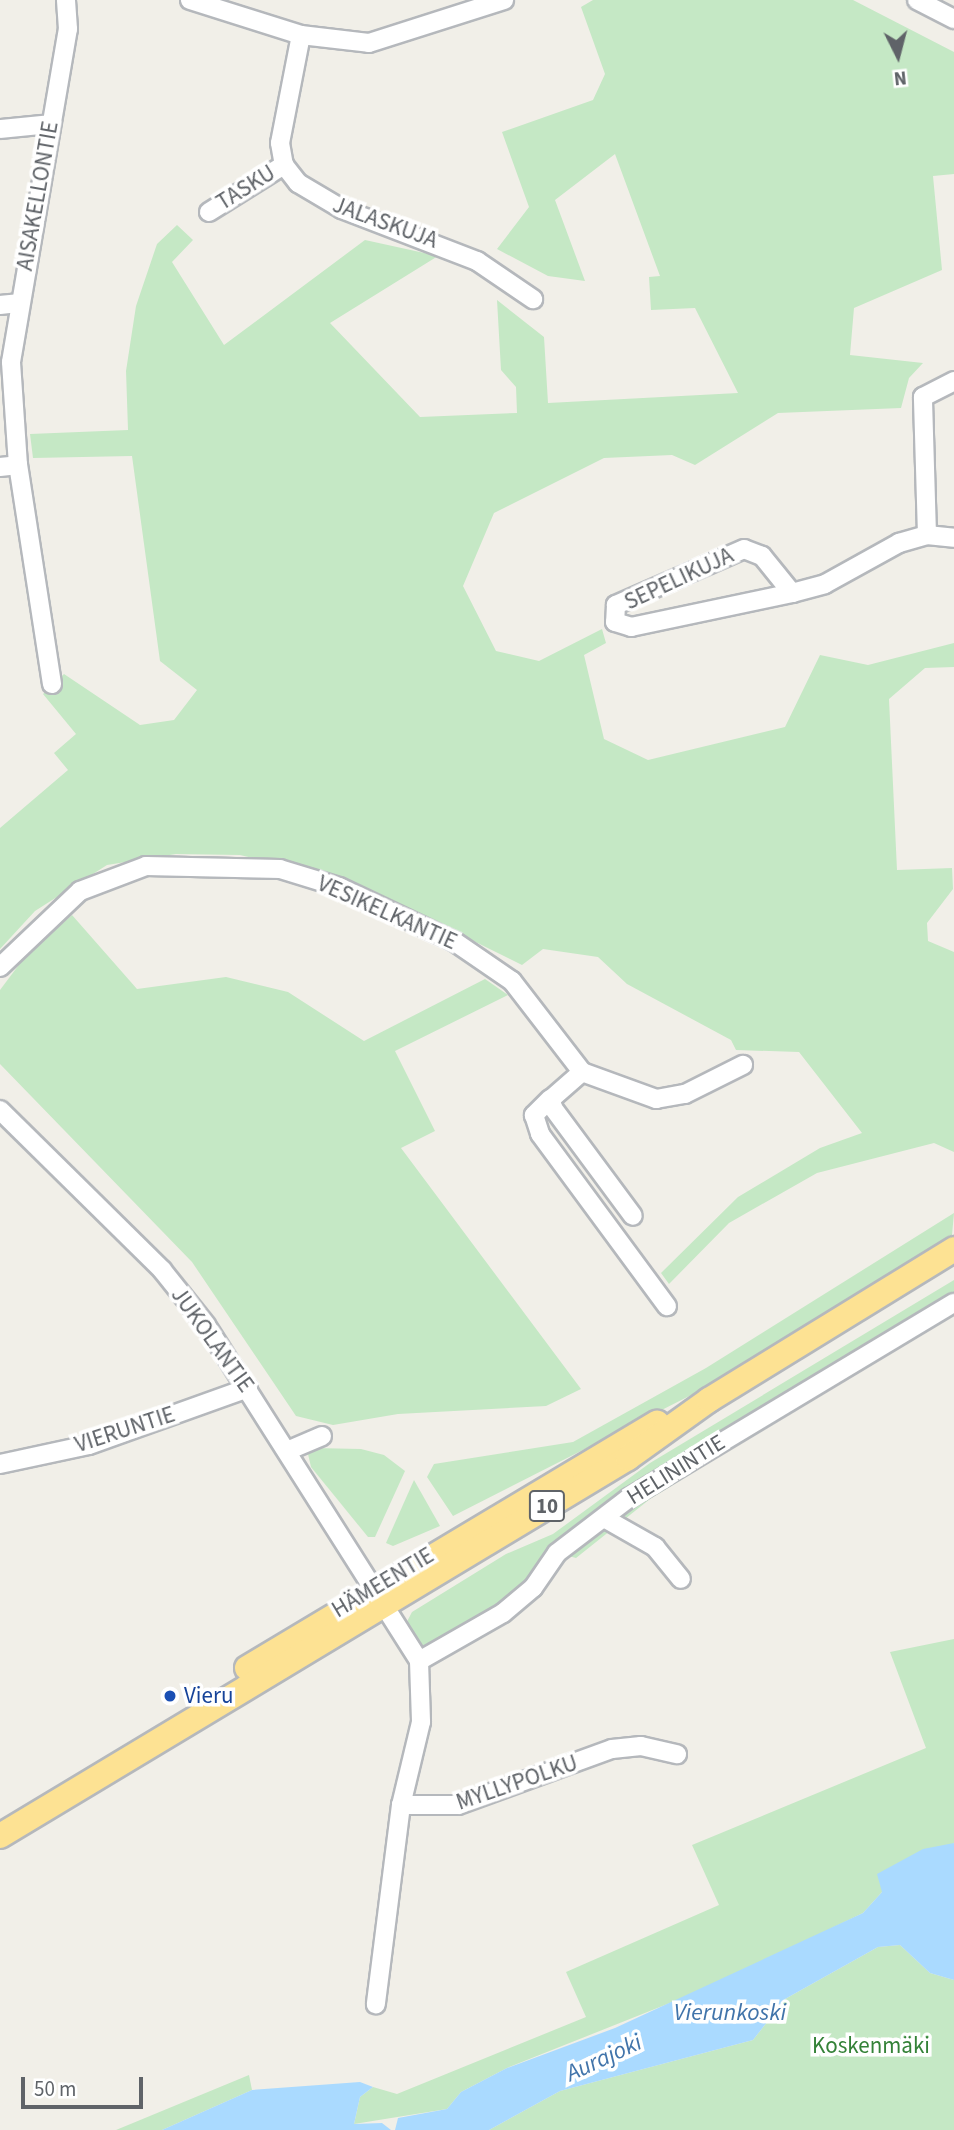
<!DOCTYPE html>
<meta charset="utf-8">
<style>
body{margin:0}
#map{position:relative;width:954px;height:2130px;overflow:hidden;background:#f1efe8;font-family:"Source Sans 3",sans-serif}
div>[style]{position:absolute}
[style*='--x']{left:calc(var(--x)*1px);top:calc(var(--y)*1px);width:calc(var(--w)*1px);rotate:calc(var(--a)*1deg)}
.green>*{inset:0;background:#c5e8c5}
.water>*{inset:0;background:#aadaff}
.roads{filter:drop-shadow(2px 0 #b5b8bc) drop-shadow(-2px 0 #b5b8bc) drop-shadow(0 2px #b5b8bc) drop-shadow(0 -2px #b5b8bc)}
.minor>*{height:18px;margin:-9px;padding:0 9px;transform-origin:9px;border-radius:9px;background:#fff}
.highway>*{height:24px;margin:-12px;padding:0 12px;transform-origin:12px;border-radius:12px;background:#fde293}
.dots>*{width:19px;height:19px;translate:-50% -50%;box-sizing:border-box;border:4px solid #fff;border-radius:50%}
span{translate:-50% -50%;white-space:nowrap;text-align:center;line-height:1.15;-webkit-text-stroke:7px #fff;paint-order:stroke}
.shield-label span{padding:2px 5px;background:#fff;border:2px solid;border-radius:5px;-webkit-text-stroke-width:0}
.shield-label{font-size:21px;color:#5f6368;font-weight:700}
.street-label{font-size:23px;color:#5f6368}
.transit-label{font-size:23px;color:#164399}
.left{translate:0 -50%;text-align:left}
.park-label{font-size:23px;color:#348238}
.water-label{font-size:24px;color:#4174aa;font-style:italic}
.north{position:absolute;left:863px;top:21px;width:70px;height:70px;-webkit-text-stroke:5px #fff;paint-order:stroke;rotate:174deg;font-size:19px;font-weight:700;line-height:28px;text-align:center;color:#5f6368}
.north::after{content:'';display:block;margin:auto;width:24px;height:32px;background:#5f6368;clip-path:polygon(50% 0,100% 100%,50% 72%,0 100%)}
.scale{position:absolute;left:21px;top:2077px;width:122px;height:32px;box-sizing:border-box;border:4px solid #5f6368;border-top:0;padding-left:9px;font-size:21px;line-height:24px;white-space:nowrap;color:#5f6368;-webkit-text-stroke:5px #fff;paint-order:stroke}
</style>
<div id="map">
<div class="green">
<i style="clip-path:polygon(593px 0,853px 0,954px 52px,954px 174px,933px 176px,942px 270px,854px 308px,850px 355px,923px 363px,909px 378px,901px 408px,778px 413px,695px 465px,672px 455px,604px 458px,494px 513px,463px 586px,496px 651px,539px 661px,602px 629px,606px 643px,584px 655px,604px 739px,648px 760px,785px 727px,820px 655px,868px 665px,954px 643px,954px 667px,925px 668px,889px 699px,897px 870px,952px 868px,953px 889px,927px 923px,928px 941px,954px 952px,954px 1152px,934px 1143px,817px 1173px,729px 1223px,669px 1284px,661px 1273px,738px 1197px,820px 1148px,862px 1133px,799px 1052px,736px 1050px,731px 1040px,627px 984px,598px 957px,543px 949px,522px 965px,352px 881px,240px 855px,176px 854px,107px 865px,35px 911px,0 949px,0 828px,68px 770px,54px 753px,76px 734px,43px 694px,64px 674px,140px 725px,174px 720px,197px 690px,160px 661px,132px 456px,33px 458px,30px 434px,128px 430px,126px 371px,136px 306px,157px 244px,177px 225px,193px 240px,172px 262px,224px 345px,365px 240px,438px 256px,330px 323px,420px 417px,517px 413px,516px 387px,501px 370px,497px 300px,544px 337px,548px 403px,738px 393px,695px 308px,651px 310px,649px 277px,660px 276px,615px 154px,555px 200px,585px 281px,548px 276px,497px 249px,529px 207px,502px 132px,593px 100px,605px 74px,581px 7px)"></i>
<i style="clip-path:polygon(72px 915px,137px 989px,226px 977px,288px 992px,364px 1041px,485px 979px,508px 995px,395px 1051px,435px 1131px,401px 1148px,581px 1389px,546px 1406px,398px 1414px,333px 1425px,296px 1416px,192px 1262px,0 1064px,0 990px,27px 954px)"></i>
<i style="clip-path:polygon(954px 1213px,952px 1235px,709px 1386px,453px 1516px,427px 1477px,434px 1464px,573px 1442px,706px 1368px)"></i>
<i style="clip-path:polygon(954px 1280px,954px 1312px,650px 1499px,576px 1558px,557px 1553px,503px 1613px,419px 1661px,401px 1633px,412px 1612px,506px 1554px,553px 1534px,650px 1463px)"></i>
<i style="clip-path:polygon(314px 1448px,361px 1449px,384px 1455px,405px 1471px,375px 1537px,368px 1537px,311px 1467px,308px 1454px)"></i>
<i style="clip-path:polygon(414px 1480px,440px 1526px,393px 1546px,386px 1543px)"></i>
<i style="clip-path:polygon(954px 1639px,954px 1843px,882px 1892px,863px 1913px,710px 1987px,507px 2068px,461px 2092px,447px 2109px,354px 2124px,360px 2097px,373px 2087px,397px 2094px,586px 2017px,566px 1972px,719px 1905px,692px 1845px,926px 1748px,890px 1652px)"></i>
<i style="clip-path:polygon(900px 1945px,930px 1973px,954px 1980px,954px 2130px,489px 2130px,560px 2091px,753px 2040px,785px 1999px,878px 1947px)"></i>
<i style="clip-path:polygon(249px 2075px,252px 2090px,162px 2130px,116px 2130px)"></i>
</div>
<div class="water">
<i style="clip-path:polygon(954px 1843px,954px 1980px,930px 1973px,900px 1945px,878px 1947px,785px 1999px,753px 2040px,560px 2091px,489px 2130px,395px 2130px,398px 2118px,447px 2109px,461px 2092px,507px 2068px,615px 2028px,863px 1913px,882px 1892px,877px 1874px,923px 1849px)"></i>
<i style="clip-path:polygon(360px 2082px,373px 2087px,360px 2097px,354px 2124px,382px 2123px,391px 2130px,162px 2130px,252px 2090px)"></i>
</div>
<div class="roads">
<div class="minor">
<i style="--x:190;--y:0;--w:116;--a:17.5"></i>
<i style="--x:301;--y:35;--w:68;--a:6.7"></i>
<i style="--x:369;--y:43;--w:142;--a:-17.7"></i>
<i style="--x:917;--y:0;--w:42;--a:27.2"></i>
<i style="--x:301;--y:35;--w:110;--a:101"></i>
<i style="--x:280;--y:143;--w:22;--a:80"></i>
<i style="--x:284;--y:165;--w:23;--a:52"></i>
<i style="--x:298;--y:183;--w:51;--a:30.6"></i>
<i style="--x:342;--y:209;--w:145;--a:21.1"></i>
<i style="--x:477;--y:261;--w:68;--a:34.2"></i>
<i style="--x:0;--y:129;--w:51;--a:-5.6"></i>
<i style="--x:209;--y:212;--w:89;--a:-32.1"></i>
<i style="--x:0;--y:305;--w:18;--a:-6"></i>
<i style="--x:0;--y:467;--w:18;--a:-6"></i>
<i style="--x:927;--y:535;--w:138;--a:-91.7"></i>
<i style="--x:923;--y:397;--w:35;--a:-27"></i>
<i style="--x:792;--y:593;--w:48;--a:-129"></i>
<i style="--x:762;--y:556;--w:19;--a:-159"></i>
<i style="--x:744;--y:549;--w:140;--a:156.4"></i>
<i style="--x:616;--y:605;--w:17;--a:93"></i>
<i style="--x:615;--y:622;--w:17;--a:17"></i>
<i style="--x:631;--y:627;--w:165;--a:-11.9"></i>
<i style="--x:792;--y:593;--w:34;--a:-15"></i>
<i style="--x:825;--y:584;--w:85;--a:-29"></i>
<i style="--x:899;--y:543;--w:29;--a:-16"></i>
<i style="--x:927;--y:535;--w:27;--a:6"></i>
<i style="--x:52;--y:684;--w:222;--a:-98.8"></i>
<i style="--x:18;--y:465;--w:103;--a:-93.9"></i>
<i style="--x:11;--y:362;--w:338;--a:-80.3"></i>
<i style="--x:68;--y:29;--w:29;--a:-94"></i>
<i style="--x:0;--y:967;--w:110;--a:-43.5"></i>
<i style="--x:80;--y:891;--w:71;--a:-20.7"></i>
<i style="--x:146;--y:866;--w:134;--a:1.3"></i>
<i style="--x:280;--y:869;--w:62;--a:17"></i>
<i style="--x:339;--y:887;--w:128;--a:25.4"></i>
<i style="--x:455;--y:942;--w:69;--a:34.4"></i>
<i style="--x:512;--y:981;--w:115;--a:52.4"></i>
<i style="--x:582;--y:1072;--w:79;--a:20"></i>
<i style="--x:656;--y:1099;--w:29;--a:-10"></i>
<i style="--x:685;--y:1094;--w:65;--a:-26.6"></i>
<i style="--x:582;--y:1072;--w:41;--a:138.9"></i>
<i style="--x:551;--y:1099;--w:9;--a:77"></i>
<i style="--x:553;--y:1108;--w:134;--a:53.5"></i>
<i style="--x:550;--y:1099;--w:23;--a:135"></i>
<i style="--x:534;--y:1115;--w:20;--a:72"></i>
<i style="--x:540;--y:1134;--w:214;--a:53.6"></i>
<i style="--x:0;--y:1110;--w:228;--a:44.6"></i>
<i style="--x:162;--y:1270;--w:70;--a:51.3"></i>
<i style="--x:206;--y:1325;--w:398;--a:57.6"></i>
<i style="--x:419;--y:1661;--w:61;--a:88.1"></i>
<i style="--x:421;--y:1722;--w:85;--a:103.5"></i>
<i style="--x:401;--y:1805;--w:201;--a:97.2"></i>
<i style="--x:287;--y:1451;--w:38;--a:-23"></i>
<i style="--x:0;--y:1464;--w:91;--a:-12.1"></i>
<i style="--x:89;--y:1445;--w:169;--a:-19.7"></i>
<i style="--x:604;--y:1518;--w:59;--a:29.6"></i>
<i style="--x:655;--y:1547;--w:41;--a:50.9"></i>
<i style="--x:419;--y:1661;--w:97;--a:-29.7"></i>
<i style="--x:503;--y:1613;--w:39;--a:-40"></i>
<i style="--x:533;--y:1588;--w:42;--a:-55.6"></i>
<i style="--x:557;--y:1553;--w:91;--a:-37.4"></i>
<i style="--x:629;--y:1498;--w:379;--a:-31"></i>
<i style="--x:401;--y:1805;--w:57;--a:0"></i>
<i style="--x:458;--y:1805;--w:164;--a:-20"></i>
<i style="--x:612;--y:1749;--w:29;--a:-6"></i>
<i style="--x:641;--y:1746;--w:37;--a:13"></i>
</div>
<div class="highway">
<i style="--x:247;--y:1668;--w:478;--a:-30.9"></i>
<i style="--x:0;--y:1836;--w:733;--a:-31.04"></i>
<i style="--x:628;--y:1458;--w:100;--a:-35.6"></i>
<i style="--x:709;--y:1400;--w:288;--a:-31.6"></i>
</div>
</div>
<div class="dots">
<i style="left:170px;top:1696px;background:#1a4fb4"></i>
</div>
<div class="shield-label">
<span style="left:547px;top:1506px">10</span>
</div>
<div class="street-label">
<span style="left:246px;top:188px;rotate:-32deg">TASKU</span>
<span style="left:38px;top:196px;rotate:-80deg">AISAKELLONTIE</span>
<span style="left:385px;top:223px;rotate:20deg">JALASKUJA</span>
<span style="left:679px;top:579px;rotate:-25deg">SEPELIKUJA</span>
<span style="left:387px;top:913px;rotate:24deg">VESIKELKANTIE</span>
<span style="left:212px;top:1340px;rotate:54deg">JUKOLANTIE</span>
<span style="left:125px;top:1430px;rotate:-18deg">VIERUNTIE</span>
<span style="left:676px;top:1470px;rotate:-32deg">HELININTIE</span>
<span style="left:383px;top:1583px;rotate:-31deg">HÄMEENTIE</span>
<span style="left:517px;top:1783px;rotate:-19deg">MYLLYPOLKU</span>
</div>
<div class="transit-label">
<span class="left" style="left:184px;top:1696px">Vieru</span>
</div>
<div class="park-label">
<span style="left:871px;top:2046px">Koskenmäki</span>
</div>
<div class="water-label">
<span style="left:730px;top:2013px">Vierunkoski</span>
<span style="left:604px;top:2058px;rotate:-25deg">Aurajoki</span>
</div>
<div class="north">N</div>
<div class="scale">50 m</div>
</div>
